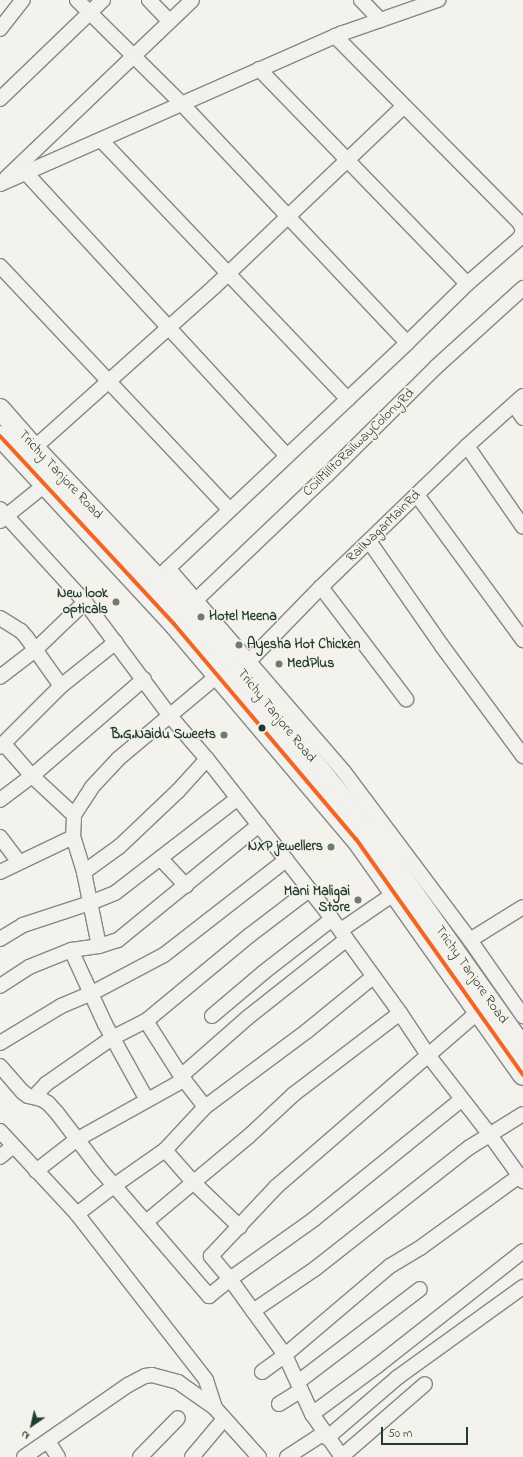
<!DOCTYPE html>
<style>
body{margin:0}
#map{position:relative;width:523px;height:1457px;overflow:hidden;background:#f4f2ec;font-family:"Indie Flower",sans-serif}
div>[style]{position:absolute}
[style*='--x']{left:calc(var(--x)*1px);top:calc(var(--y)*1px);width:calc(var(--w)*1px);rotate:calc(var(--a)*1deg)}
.roads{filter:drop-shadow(1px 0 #848985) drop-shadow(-1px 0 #848985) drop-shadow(0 1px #848985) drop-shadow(0 -1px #848985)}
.minor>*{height:14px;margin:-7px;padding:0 7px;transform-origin:7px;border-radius:7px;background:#f2f1ed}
.highway>*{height:20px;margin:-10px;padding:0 10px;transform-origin:10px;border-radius:10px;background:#f2f1ed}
.bus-1>*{height:4px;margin:-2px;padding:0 2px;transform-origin:2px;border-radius:2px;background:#f26522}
.dots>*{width:11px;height:11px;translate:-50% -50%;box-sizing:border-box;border:2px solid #f7f3e8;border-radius:50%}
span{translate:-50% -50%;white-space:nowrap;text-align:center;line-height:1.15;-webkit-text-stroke:3px #f7f3e8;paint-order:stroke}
.street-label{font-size:14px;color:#1f3d34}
.poi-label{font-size:14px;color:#1f3d34;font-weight:700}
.right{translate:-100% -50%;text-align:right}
.left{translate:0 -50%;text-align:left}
.north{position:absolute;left:12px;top:1405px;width:40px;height:40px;-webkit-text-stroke:3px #f7f3e8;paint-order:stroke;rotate:214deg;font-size:11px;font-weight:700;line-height:16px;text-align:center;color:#1f3d34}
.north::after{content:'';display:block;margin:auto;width:14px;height:18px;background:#1f3d34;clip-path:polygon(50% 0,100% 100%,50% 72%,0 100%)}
.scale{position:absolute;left:381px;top:1427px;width:87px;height:18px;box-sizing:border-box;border:2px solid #1f3d34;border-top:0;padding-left:5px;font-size:12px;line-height:14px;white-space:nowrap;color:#1f3d34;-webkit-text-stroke:3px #f7f3e8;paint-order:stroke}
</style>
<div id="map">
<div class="roads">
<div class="minor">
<i style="--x:77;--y:0;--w:148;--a:44.7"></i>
<i style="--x:182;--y:104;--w:328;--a:46.7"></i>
<i style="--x:149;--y:0;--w:29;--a:46"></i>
<i style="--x:361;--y:0;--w:28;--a:46"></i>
<i style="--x:0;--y:29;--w:37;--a:-52"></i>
<i style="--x:335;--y:36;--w:262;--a:45.3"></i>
<i style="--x:519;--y:222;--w:8;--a:60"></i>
<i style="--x:259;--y:69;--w:299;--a:45.9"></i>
<i style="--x:0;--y:99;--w:143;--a:-43.9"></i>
<i style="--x:101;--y:140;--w:358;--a:46.4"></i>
<i style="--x:26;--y:173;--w:385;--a:47.3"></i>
<i style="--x:6;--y:178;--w:257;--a:-43.7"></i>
<i style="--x:0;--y:184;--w:375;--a:-23.8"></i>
<i style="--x:343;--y:33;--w:101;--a:-19.2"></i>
<i style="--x:0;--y:266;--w:335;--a:46.7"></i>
<i style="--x:514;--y:405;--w:16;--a:55"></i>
<i style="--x:467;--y:446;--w:98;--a:55.3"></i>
<i style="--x:34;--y:448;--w:243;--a:-41.8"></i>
<i style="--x:215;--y:286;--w:260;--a:-43.6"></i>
<i style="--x:417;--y:495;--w:180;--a:53.8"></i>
<i style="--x:0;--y:509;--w:126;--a:47.6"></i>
<i style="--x:85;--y:602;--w:142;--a:53.3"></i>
<i style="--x:170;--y:716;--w:57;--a:49.3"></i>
<i style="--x:207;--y:759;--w:194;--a:51.9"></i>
<i style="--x:327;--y:912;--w:125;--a:54.1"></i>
<i style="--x:400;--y:1013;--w:50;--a:56.3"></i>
<i style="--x:428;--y:1055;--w:101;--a:52.2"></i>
<i style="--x:490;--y:1135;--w:57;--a:54.3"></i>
<i style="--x:0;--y:521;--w:59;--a:-38.8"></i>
<i style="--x:369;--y:541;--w:128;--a:55.2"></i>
<i style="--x:442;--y:646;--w:137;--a:53.6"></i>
<i style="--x:168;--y:568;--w:269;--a:49.2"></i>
<i style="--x:344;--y:772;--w:210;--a:53.1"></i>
<i style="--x:470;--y:940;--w:93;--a:55.1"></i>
<i style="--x:162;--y:574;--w:337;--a:-43.3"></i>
<i style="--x:407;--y:343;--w:84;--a:-44.5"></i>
<i style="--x:467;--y:284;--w:70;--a:-41"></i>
<i style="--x:520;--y:238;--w:9;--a:-69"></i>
<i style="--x:321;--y:587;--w:141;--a:52.8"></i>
<i style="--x:196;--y:600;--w:181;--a:-43.7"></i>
<i style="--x:327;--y:475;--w:153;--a:-44.7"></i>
<i style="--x:436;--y:367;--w:118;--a:-42.2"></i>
<i style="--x:0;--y:618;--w:25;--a:32"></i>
<i style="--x:21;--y:631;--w:9;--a:49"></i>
<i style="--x:27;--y:638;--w:59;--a:54.7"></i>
<i style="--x:61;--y:686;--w:86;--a:135"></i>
<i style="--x:249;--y:661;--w:103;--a:-45.8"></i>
<i style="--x:321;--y:587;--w:203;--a:-44"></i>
<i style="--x:467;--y:446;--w:75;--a:-41.8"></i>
<i style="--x:0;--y:677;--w:44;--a:-37.6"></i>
<i style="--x:35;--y:650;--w:69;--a:-43.8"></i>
<i style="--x:61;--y:686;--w:70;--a:-38.7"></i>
<i style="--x:0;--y:800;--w:40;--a:-37"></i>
<i style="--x:32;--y:776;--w:43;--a:-131.2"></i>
<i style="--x:74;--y:815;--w:57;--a:-137.1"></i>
<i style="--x:32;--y:776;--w:148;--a:-40.9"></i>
<i style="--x:0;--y:837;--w:31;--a:53"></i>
<i style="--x:160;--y:858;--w:38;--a:47"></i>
<i style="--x:0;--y:872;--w:81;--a:-25.6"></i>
<i style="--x:84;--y:872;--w:44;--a:-35.8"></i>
<i style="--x:120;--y:846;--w:80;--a:-43.5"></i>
<i style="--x:178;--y:791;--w:43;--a:-47.8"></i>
<i style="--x:341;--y:930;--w:65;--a:-34.4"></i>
<i style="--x:0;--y:939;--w:27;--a:-31"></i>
<i style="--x:23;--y:925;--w:71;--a:-18.2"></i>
<i style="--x:90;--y:903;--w:27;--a:-22"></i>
<i style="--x:115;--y:893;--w:155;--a:-37.7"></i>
<i style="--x:470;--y:940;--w:62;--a:-31.9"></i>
<i style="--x:99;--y:946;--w:76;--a:-101.5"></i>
<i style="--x:84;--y:872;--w:37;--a:-107"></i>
<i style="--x:73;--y:837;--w:22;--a:-87"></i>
<i style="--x:74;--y:815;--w:33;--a:-57"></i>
<i style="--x:92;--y:787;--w:38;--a:-47"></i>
<i style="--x:118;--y:759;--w:131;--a:-40"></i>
<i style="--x:0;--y:986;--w:35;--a:-33"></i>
<i style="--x:29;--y:967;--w:45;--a:-22"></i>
<i style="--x:212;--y:1016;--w:68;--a:-40.2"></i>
<i style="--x:264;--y:972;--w:86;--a:-37.9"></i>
<i style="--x:146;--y:1021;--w:65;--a:57.5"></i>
<i style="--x:181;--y:1076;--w:39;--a:52"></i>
<i style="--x:205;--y:1107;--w:127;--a:-36.7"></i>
<i style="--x:307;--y:1031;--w:85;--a:-39.3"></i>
<i style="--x:0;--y:1043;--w:71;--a:-31.2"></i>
<i style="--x:61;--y:1006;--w:36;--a:-23"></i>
<i style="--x:94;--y:992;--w:79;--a:-27.9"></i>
<i style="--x:164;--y:955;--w:155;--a:-37.9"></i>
<i style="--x:0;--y:1066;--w:35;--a:49"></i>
<i style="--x:23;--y:1092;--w:6;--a:39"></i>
<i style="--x:28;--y:1096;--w:13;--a:13"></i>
<i style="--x:41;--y:1099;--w:8;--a:30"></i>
<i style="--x:48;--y:1103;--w:13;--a:48"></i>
<i style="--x:57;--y:1113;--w:69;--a:52.6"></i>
<i style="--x:99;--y:1168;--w:169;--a:49.3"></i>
<i style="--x:209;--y:1296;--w:27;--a:-39"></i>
<i style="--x:230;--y:1279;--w:103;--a:-35.5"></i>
<i style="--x:314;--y:1219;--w:189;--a:-39"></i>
<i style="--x:181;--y:1076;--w:88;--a:-41.3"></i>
<i style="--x:247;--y:1018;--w:127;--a:-38.3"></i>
<i style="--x:34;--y:1097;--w:18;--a:-47"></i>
<i style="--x:46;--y:1084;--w:80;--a:-34.9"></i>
<i style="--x:112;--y:1038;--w:38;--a:-27"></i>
<i style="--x:146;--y:1021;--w:135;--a:-39.6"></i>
<i style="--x:250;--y:935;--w:74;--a:-37.3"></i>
<i style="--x:147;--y:1100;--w:87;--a:-118.9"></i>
<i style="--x:105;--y:1024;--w:81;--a:-114.7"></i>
<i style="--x:71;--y:950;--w:28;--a:-8"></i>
<i style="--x:99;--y:946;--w:20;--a:-18"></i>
<i style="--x:118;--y:940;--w:182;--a:-39.2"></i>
<i style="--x:0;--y:1131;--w:113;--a:47.1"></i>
<i style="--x:77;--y:1214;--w:210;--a:52.1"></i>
<i style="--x:206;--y:1380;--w:29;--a:72"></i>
<i style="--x:215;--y:1408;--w:66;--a:48.1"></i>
<i style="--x:165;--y:1150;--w:59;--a:-47.1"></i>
<i style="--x:0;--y:1157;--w:17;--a:-40"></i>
<i style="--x:36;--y:1171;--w:51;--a:-37.8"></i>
<i style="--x:76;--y:1140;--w:124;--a:-29.1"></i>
<i style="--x:77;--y:1214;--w:48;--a:-37.3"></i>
<i style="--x:115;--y:1185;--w:61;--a:-35"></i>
<i style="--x:165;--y:1150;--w:43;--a:48.8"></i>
<i style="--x:193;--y:1182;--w:65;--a:43.8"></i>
<i style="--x:146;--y:1222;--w:134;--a:-39.9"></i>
<i style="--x:249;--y:1136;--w:62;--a:-43"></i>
<i style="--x:294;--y:1094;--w:133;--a:-37.4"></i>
<i style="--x:253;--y:1311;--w:76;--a:-34.3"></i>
<i style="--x:316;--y:1268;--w:196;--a:-38.2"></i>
<i style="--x:470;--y:1147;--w:62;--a:-31.9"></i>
<i style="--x:262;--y:1372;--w:29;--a:-36"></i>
<i style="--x:285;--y:1355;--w:138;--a:-40.3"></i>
<i style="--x:390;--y:1266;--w:35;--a:-31"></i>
<i style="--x:420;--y:1248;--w:122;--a:-36"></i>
<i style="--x:298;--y:1382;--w:153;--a:-37.3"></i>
<i style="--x:279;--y:1404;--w:26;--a:-32"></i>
<i style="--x:312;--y:1414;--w:81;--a:-36.4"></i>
<i style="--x:377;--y:1366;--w:186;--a:-38.2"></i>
<i style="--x:327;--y:1438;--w:94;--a:-40.7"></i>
<i style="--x:398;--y:1377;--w:154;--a:-35.8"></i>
<i style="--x:48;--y:1441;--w:19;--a:58"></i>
<i style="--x:24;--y:1457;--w:126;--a:-34.7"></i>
<i style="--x:128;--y:1385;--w:19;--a:-28"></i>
<i style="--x:145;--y:1376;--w:7;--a:-8"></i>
<i style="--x:152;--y:1375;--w:27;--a:15"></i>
<i style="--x:178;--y:1382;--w:45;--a:35.1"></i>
<i style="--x:140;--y:1457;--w:54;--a:-45.7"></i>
<i style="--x:192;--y:1457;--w:50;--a:-49.9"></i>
<i style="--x:287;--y:1457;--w:44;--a:-33"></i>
<i style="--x:341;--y:1457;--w:111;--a:-41"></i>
<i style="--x:342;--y:1457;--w:52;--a:-124.9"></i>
<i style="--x:312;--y:1414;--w:65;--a:-114.6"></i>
<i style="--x:285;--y:1355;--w:94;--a:-125.9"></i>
<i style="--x:230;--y:1279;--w:30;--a:-130"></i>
<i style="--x:211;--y:1256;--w:95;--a:-46.7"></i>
<i style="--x:276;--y:1187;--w:267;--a:-40.9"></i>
</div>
<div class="highway">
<i style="--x:0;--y:409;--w:52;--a:48.9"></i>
<i style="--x:34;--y:448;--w:179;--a:46.6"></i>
<i style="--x:157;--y:578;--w:124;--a:48.6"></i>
<i style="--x:239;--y:671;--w:204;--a:50.8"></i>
<i style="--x:368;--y:829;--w:268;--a:54.7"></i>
<i style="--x:0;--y:436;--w:256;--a:47.2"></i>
<i style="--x:174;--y:624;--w:282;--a:49.8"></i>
<i style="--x:356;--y:839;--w:289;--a:54.7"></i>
</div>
</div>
<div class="bus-1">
<i style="--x:0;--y:436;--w:256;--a:47.2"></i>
<i style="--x:174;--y:624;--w:282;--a:49.8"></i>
<i style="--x:356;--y:839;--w:289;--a:54.7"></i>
</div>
<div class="dots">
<i style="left:116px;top:602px;background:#6a7c74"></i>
<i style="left:201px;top:617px;background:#6a7c74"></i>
<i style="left:239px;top:645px;background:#6a7c74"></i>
<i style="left:279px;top:664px;background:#6a7c74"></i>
<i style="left:262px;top:728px;background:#1f3d34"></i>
<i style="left:224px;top:735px;background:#6a7c74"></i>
<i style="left:331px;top:847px;background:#6a7c74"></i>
<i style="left:358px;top:900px;background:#6a7c74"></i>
</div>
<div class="street-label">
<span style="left:359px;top:443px;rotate:-44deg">COilMilltoRailwayColonyRd</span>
<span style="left:60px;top:475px;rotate:47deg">Trichy Tanjore Road</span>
<span style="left:384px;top:527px;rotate:-44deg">RailNagarMainRd</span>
<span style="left:276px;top:716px;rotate:51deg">Trichy Tanjore Road</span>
<span style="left:471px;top:975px;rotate:55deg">Trichy Tanjore Road</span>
</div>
<div class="poi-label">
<span class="right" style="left:108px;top:602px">New look<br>opticals</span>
<span class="left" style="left:209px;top:617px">Hotel Meena</span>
<span class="left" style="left:247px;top:645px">Ayesha Hot Chicken</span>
<span class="left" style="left:287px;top:664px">MedPlus</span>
<span class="right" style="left:216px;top:735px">B.G.Naidu Sweets</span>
<span class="right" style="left:323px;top:847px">NXP jewellers</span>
<span class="right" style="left:350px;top:900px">Mani Maligai<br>Store</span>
</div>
<div class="north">N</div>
<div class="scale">50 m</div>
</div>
